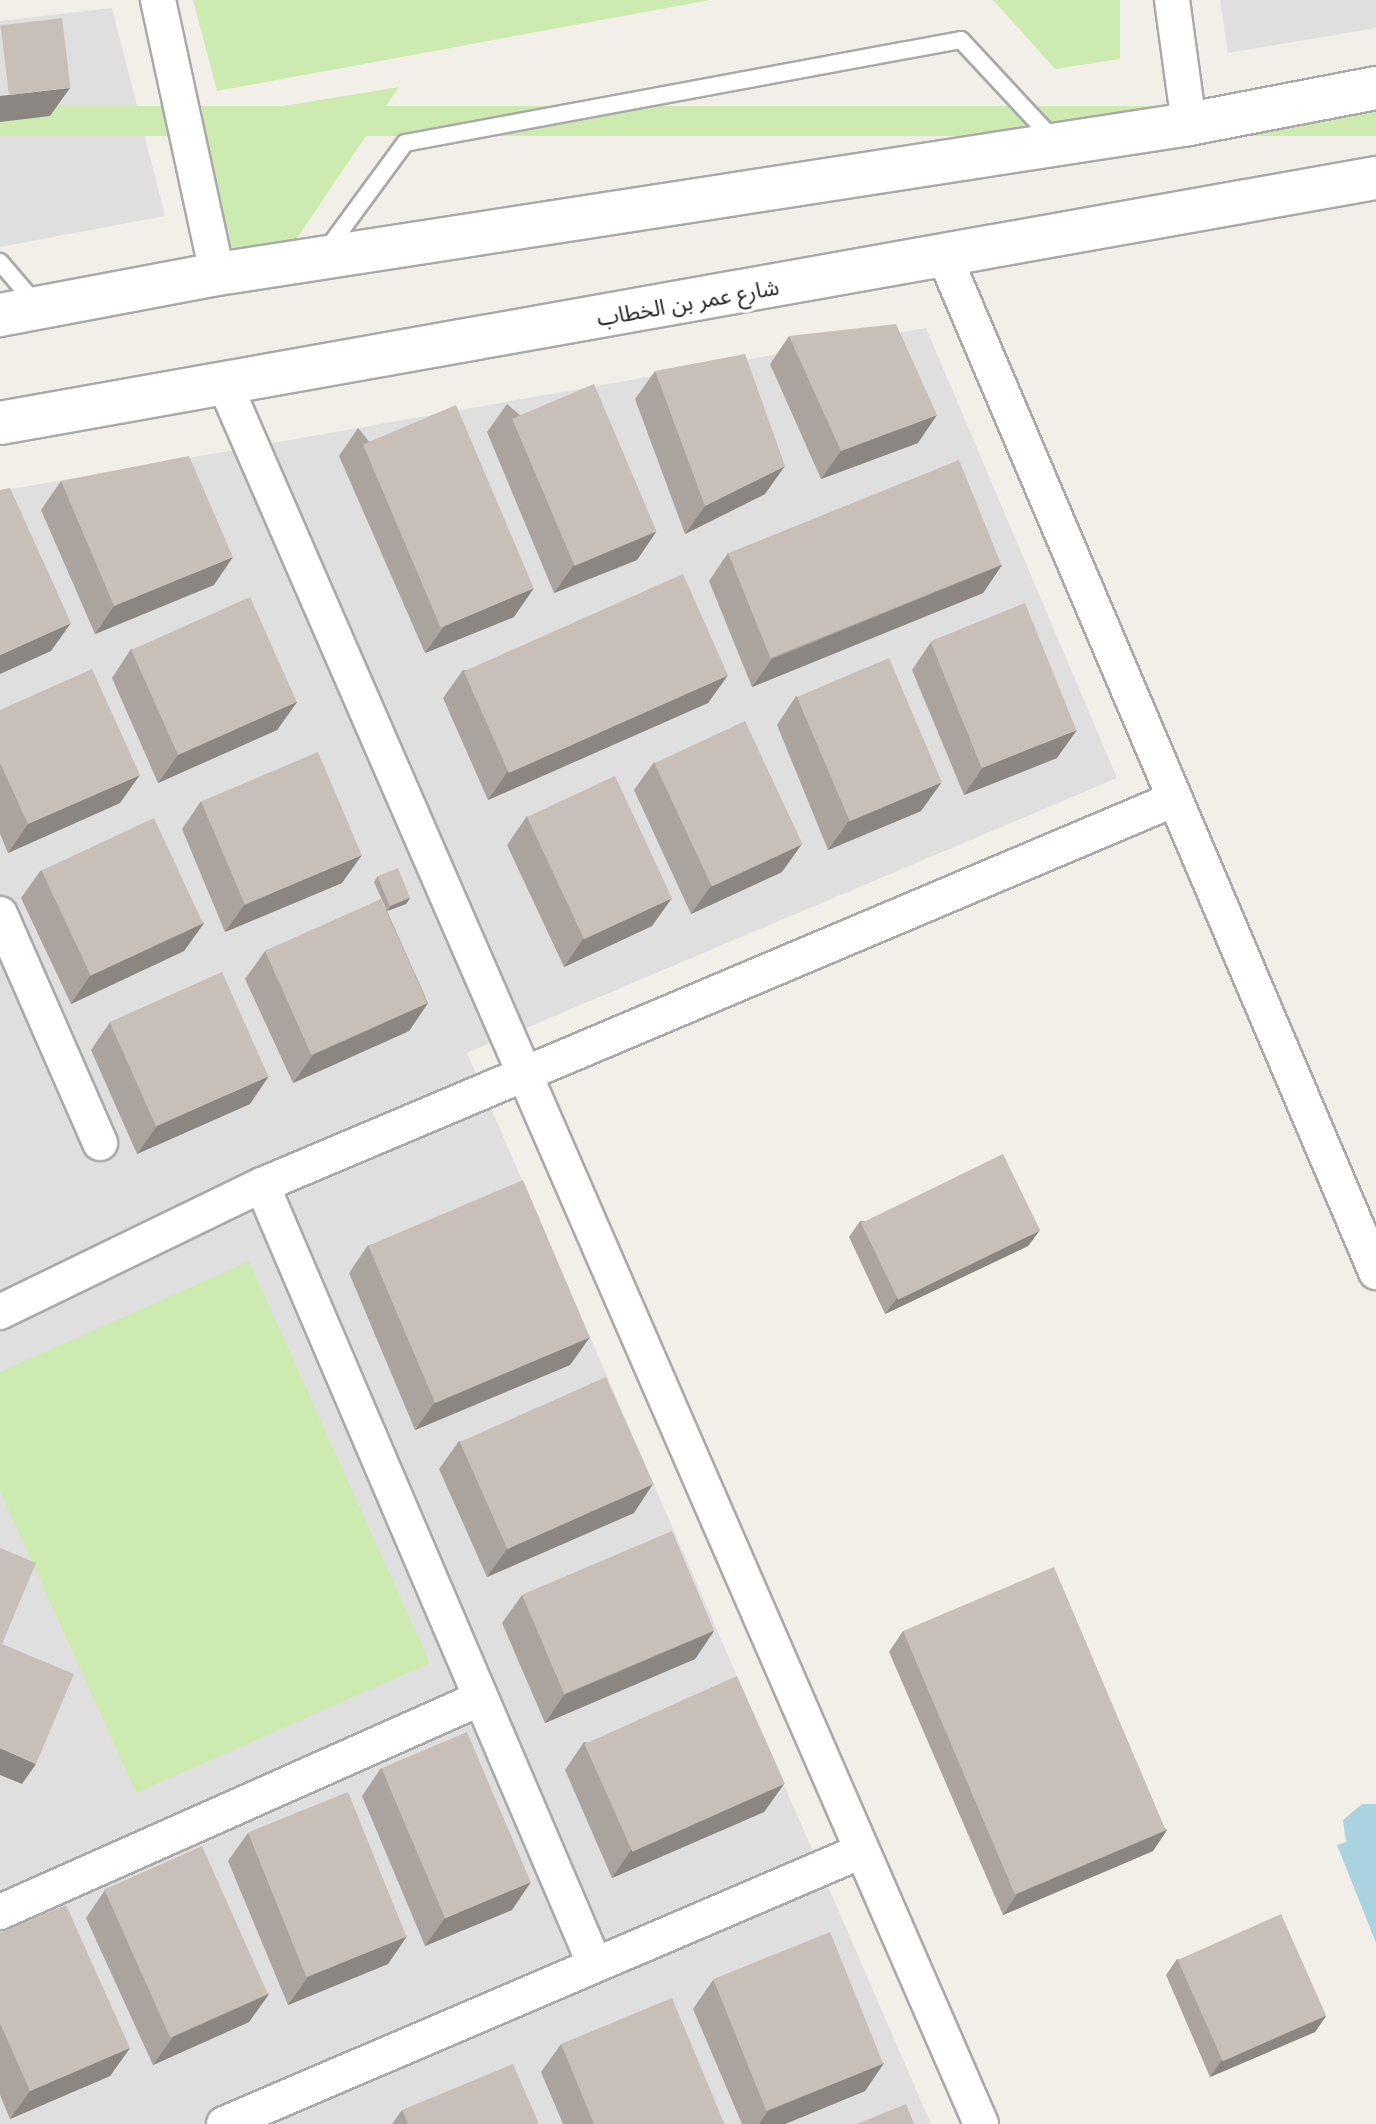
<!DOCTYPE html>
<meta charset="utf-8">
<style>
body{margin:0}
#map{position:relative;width:1376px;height:2124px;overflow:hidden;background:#f2efe9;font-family:Helvetica,"Noto Sans Arabic",sans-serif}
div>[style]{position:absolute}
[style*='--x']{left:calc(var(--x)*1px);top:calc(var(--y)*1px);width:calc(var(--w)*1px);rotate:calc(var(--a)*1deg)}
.residential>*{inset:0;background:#e0dfdf}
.grass>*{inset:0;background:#cdebb0;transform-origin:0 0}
.water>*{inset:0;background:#aad3df}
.roads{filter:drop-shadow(2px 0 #a9a9a9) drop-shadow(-2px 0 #a9a9a9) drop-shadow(0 2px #a9a9a9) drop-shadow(0 -2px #a9a9a9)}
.service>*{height:16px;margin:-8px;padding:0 8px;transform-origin:8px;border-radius:8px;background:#fff}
.minor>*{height:34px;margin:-17px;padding:0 17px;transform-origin:17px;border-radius:17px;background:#fff}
.tertiary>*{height:42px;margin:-21px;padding:0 21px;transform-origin:21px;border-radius:21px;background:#fff}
.wall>*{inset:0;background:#aba49e}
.shaded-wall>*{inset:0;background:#8b8681}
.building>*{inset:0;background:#c7bfb8;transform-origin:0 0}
span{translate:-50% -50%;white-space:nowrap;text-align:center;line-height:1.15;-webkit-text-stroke:7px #fff;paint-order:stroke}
.street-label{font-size:22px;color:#222}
</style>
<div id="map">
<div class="residential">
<i style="clip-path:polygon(1220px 0,1376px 0,1376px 28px,1228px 53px)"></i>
<i style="clip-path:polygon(112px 8px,165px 216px,0 247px,0 21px)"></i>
<i style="clip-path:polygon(926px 328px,1117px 778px,467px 1053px,931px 2124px,0 2124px,0 491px)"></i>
</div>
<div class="grass">
<i style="clip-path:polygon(193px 0,710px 0,217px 91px)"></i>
<i style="clip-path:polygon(993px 0,1120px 0,1120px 59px,1055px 69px)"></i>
<i style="clip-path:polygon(399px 87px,295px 241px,232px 255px,197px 120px)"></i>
<i style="left:1376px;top:106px;width:30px;height:1398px;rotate:90deg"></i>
<i style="clip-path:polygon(249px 1261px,430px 1663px,136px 1793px,0 1491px,0 1372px)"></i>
</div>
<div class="water">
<i style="clip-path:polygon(1362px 1804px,1376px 1804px,1376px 1943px,1337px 1845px,1346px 1842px,1343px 1820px)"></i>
</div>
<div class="roads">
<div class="service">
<i style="--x:325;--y:252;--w:135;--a:-53.7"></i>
<i style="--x:405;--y:143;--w:565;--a:-10.5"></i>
<i style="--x:961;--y:40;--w:137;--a:47.1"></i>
<i style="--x:0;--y:262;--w:54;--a:49.5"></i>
</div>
<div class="minor">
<i style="--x:158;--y:0;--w:280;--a:77.8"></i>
<i style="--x:1172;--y:0;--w:125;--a:82.2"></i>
<i style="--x:945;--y:258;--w:1102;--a:66.97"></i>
<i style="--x:225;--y:385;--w:1896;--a:66.5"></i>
<i style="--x:0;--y:914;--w:250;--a:66.4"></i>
<i style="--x:262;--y:1185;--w:848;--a:66.88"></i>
<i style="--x:0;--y:1312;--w:291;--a:-25.9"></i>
<i style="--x:262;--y:1185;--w:991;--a:-22.92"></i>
<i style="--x:0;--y:1912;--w:526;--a:-23.98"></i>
<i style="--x:224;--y:2124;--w:694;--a:-23.17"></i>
</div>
<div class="tertiary">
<i style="--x:0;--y:315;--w:221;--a:-10.7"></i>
<i style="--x:217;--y:274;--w:984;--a:-8.77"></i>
<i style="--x:1189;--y:124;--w:190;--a:-10.9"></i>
<i style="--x:0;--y:423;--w:1398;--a:-10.1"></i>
</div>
</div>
<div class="wall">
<i style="clip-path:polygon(789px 336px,918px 443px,821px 479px,770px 364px)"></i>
<i style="clip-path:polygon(655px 371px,765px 494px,685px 534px,635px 399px)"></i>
<i style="clip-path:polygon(507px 404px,656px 532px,637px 560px,554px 593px,487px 432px)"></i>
<i style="clip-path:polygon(358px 428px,514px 617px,425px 653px,339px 456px)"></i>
<i style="clip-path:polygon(61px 481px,214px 585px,95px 634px,41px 510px)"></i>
<i style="clip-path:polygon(728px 553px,1002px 565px,983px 593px,752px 687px,709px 581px)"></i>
<i style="clip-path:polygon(931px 642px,1057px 758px,964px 795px,912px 670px)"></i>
<i style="clip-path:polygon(131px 649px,297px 702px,277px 730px,158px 783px,112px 678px)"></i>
<i style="clip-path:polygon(463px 670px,728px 675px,708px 703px,488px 800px,443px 698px)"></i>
<i style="clip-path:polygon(796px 696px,941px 783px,921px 811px,828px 850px,777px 725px)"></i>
<i style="clip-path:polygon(0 710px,120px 803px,8px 853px,0 834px)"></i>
<i style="clip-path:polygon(654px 762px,782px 872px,691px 914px,634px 790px)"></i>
<i style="clip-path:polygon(201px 801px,342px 883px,225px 932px,182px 829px)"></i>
<i style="clip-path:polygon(527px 816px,652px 926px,564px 967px,507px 845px)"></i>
<i style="clip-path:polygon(41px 870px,204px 923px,184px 951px,71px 1004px,21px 898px)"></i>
<i style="clip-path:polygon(378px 876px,410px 898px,406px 904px,387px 911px,428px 1003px,409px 1031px,293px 1083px,245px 979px,265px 951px,386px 909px,374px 882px)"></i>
<i style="clip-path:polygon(110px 1022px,250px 1104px,137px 1154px,91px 1050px)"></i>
<i style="clip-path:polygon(860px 1221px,1040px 1230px,1028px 1246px,885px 1314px,849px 1237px)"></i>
<i style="clip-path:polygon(368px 1245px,590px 1337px,570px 1365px,415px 1430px,349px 1273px)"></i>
<i style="clip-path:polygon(459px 1441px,634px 1513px,487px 1577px,439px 1469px)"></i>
<i style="clip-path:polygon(522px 1595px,714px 1631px,695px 1659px,545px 1723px,502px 1623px)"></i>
<i style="clip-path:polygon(903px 1631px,1167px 1830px,1153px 1851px,1003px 1915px,889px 1652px)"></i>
<i style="clip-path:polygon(584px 1742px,784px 1784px,764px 1812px,612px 1878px,565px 1770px)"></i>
<i style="clip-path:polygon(381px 1768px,512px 1910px,425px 1946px,362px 1796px)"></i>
<i style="clip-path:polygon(248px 1833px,407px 1936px,388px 1964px,288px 2005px,228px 1861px)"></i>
<i style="clip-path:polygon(105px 1890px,269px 1994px,249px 2022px,153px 2065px,86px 1918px)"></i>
<i style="clip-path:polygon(0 1933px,130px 2048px,110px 2076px,10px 2119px,0 2095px)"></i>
<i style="clip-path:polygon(1177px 1959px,1326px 2016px,1315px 2032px,1210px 2077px,1166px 1975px)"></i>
<i style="clip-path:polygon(713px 1980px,884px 2063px,865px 2091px,785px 2124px,742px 2124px,693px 2009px)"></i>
<i style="clip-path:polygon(561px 2044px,724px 2123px,724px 2124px,563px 2124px,541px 2072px)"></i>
<i style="clip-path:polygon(402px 2110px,539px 2124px,392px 2124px)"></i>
</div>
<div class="shaded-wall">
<i style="clip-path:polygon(70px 88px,50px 116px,0 122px,0 96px)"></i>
<i style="clip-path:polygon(937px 415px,918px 443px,821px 479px,841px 451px)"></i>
<i style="clip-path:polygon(785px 466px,765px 494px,685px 534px,705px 506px)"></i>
<i style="clip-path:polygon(656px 532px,637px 560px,554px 593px,574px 565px)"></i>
<i style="clip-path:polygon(233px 557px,214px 585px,95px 634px,114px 606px)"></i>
<i style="clip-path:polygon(1002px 565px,983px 593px,752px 687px,772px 659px)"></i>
<i style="clip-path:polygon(534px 588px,514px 617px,425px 653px,445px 625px)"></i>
<i style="clip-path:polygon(71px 623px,51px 651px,0 674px,0 655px)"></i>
<i style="clip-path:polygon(728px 675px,708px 703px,488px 800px,508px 771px)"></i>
<i style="clip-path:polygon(297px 702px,277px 730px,158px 783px,178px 755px)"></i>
<i style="clip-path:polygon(1077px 730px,1057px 758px,964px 795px,983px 767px)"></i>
<i style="clip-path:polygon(140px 775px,120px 803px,8px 853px,28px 824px)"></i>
<i style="clip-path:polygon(941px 783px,921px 811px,828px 850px,848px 822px)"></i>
<i style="clip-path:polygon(802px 844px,782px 872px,691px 914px,711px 886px)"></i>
<i style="clip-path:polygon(362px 855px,342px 883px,225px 932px,245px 904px)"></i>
<i style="clip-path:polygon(410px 898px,406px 904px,387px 911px,391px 906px)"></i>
<i style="clip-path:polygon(672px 898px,652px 926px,564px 967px,583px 939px)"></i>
<i style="clip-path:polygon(204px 923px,184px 951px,71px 1004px,90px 976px)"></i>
<i style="clip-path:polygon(428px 1003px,409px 1031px,293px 1083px,313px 1055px)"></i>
<i style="clip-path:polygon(269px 1076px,250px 1104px,137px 1154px,157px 1126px)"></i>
<i style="clip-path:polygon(1040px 1230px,1028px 1246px,885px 1314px,897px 1298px)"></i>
<i style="clip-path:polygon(590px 1337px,570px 1365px,415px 1430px,435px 1402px)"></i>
<i style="clip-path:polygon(653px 1484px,634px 1513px,487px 1577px,507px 1549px)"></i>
<i style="clip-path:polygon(714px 1631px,695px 1659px,545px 1723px,564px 1695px)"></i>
<i style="clip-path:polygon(0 1748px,36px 1764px,22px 1784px,0 1775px)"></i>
<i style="clip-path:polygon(784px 1784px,764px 1812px,612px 1878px,631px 1850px)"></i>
<i style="clip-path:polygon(1167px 1830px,1153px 1851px,1003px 1915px,1017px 1894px)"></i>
<i style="clip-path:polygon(531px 1882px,512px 1910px,425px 1946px,445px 1918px)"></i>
<i style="clip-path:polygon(407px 1936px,388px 1964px,288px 2005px,308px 1977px)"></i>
<i style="clip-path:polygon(269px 1994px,249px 2022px,153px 2065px,173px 2037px)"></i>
<i style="clip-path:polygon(1326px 2016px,1315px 2032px,1210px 2077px,1221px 2061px)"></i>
<i style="clip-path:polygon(130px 2048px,110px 2076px,10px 2119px,30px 2091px)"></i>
<i style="clip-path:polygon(884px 2063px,865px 2091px,785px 2124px,759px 2124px,768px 2111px)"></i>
</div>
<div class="building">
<i style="left:62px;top:18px;width:70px;height:62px;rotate:83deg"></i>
<i style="clip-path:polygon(896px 324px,937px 415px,841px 451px,789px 336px)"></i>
<i style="clip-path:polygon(745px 354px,785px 466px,705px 506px,655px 371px)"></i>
<i style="left:594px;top:384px;width:160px;height:89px;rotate:67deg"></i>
<i style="left:456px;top:405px;width:199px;height:101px;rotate:67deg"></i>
<i style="clip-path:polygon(189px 456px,233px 557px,114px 606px,61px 481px)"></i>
<i style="left:959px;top:460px;width:113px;height:249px;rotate:68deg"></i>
<i style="clip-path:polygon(10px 488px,71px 623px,0 655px,0 490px)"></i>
<i style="left:683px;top:574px;width:111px;height:240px;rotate:66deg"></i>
<i style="left:250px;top:597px;width:115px;height:130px;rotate:66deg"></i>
<i style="left:1025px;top:603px;width:137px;height:102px;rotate:68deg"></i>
<i style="left:889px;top:658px;width:135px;height:100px;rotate:67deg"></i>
<i style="clip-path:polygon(92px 669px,140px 775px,28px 824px,0 763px,0 710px)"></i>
<i style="left:745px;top:721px;width:136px;height:100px;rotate:65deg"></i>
<i style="left:318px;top:752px;width:112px;height:127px;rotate:67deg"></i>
<i style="left:615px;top:776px;width:135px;height:97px;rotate:65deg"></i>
<i style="left:154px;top:818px;width:116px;height:124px;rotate:65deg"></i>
<i style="left:398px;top:868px;width:32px;height:22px;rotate:68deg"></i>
<i style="left:381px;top:899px;width:114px;height:127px;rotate:66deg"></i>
<i style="left:222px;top:972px;width:114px;height:123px;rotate:66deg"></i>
<i style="left:1003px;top:1154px;width:85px;height:158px;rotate:64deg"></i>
<i style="left:523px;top:1180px;width:171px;height:168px;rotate:67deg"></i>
<i style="left:606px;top:1377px;width:117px;height:160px;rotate:66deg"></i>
<i style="left:672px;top:1531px;width:108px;height:163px;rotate:67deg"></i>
<i style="clip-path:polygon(0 1548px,36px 1563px,2px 1644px,74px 1674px,36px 1764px,0 1748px)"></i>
<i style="left:1054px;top:1567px;width:286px;height:164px;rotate:67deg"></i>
<i style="left:737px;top:1676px;width:118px;height:167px;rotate:66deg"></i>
<i style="left:467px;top:1732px;width:163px;height:93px;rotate:67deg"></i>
<i style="left:348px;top:1792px;width:156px;height:108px;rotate:68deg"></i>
<i style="left:202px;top:1846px;width:162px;height:107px;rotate:66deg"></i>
<i style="clip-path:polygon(66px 1905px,130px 2048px,30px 2091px,0 2023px,0 1933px)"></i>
<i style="left:1281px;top:1914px;width:111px;height:113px;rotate:66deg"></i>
<i style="left:830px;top:1932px;width:142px;height:126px;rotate:68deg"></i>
<i style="clip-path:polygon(672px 1998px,724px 2123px,722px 2124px,594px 2124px,561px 2044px)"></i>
<i style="clip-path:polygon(513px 2064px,539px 2124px,408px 2124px,402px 2110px)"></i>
<i style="clip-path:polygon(906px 2104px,914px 2124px,857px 2124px)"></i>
</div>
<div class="street-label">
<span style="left:688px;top:303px;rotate:-10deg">شارع عمر بن الخطاب</span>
</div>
</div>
